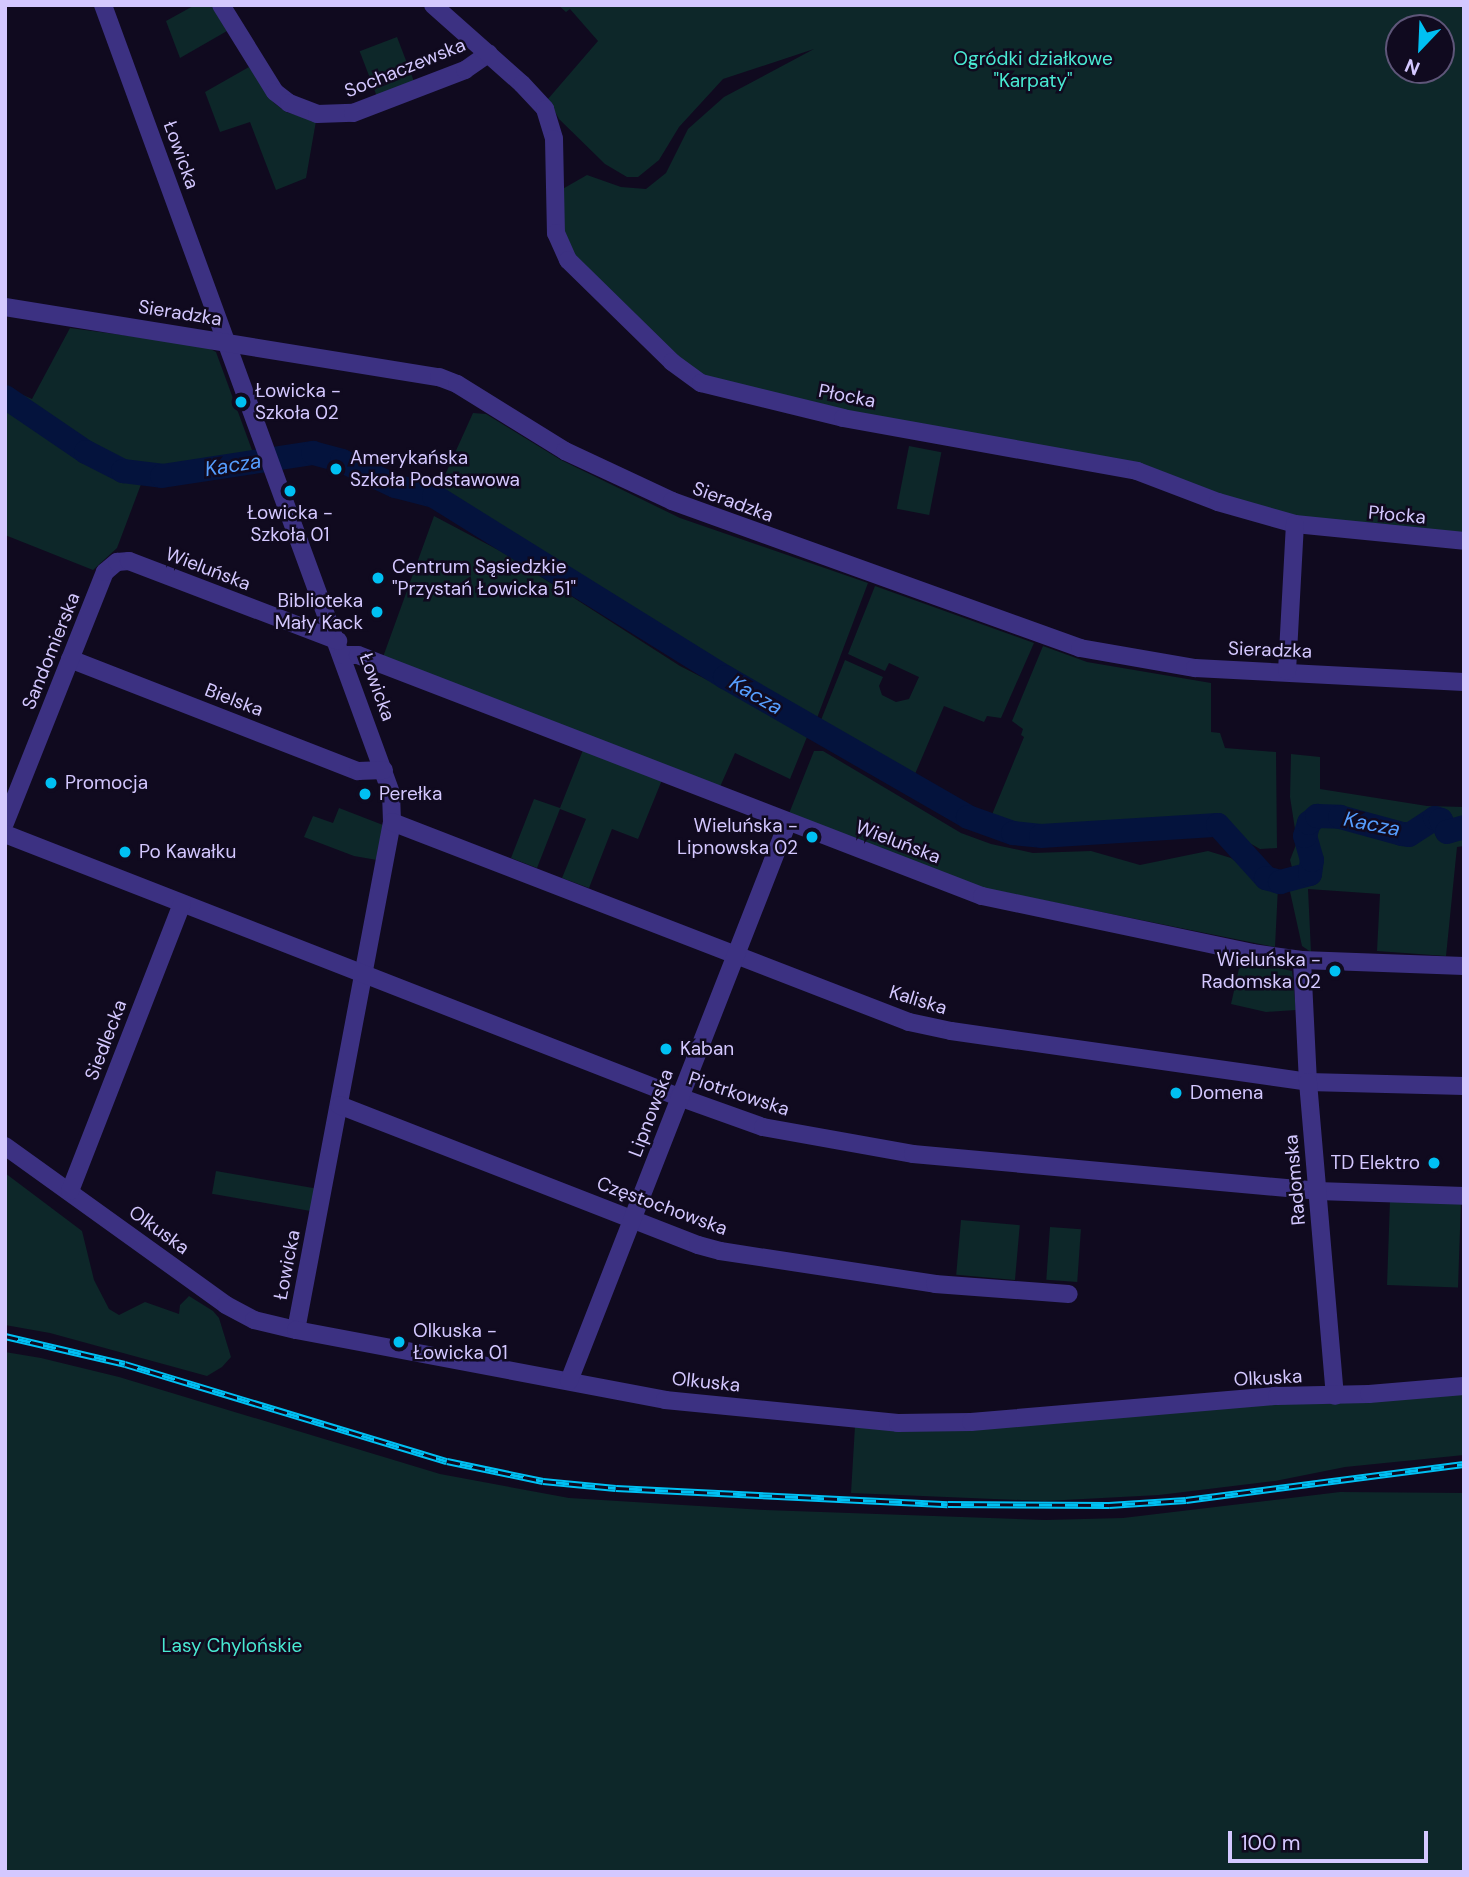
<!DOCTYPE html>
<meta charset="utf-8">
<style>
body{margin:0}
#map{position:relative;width:1469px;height:1877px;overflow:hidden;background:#100a1f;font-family:"DM Sans",sans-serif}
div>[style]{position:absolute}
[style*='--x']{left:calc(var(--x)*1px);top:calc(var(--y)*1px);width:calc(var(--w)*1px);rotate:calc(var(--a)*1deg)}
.green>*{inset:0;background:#0d2729;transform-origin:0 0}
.river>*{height:24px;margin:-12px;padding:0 12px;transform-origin:12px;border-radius:12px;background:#04133d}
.minor>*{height:18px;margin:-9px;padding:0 9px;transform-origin:9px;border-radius:9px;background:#3c3182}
.rail>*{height:7px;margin-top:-3.5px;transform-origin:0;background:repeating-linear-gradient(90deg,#100a1f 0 13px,#00c0f3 0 26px);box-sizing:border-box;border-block:2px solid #00c0f3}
.dots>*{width:19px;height:19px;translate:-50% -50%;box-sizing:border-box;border:4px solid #100a1f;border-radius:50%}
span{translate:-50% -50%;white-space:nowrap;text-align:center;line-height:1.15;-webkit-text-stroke:5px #100a1f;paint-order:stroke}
.park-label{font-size:19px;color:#49e9d2}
.street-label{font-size:19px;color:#d4c8ff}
.poi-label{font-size:19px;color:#d4c8ff}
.left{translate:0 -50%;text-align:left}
.right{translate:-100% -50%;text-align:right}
.water-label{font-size:21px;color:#569eff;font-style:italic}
.frame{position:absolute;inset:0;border:7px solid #d4c8ff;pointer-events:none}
.north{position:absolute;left:1385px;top:14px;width:70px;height:70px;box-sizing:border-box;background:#100a1f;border:2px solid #5e5679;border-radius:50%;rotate:203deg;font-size:19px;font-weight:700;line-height:28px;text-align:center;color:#d4c8ff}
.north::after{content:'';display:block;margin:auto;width:24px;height:32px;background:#00c0f3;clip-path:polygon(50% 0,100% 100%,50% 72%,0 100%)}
.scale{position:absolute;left:1228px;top:1831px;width:200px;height:32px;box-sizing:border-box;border:4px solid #d4c8ff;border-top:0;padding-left:9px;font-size:21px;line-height:24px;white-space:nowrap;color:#d4c8ff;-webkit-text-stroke:5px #100a1f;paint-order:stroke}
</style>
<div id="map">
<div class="green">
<i style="clip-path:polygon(195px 5px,211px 5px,227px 31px,180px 58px,166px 21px)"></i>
<i style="clip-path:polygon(evenodd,558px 5px,1464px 5px,1464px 533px,1298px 517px,1222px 497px,702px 380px,579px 268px,564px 243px,559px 191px,587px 175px,621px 187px,646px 189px,666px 173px,688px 129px,724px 97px,814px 49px,723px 79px,679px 127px,659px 160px,638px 177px,627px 177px,605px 164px,559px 119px,548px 99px,598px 41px,570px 9px,566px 12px,558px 5px,1399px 28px,1441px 28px,1441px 70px,1399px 70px,1399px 28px)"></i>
<i style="left:397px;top:37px;width:47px;height:40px;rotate:69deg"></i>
<i style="clip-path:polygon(249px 67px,274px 103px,286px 112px,316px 121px,306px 178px,276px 190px,250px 122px,220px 132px,205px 92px)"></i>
<i style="clip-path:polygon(70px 328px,205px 346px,216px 352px,260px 472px,161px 482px,143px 479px,117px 548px,93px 570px,5px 535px,5px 387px,32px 399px)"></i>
<i style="clip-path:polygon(473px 413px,486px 414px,561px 460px,680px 518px,868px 583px,817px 718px,792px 703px,785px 706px,772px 699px,767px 691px,714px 666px,444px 491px,440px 486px)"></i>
<i style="left:909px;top:446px;width:33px;height:64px;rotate:11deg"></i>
<i style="clip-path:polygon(434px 516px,502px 552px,680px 666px,809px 732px,790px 779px,735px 753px,719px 789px,383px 657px)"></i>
<i style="clip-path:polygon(875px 586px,1034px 643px,1001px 718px,987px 716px,984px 722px,944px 706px,915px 774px,842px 735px,821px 720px,845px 660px,883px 677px,879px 686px,882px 695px,896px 702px,909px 699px,919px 677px,889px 663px,885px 671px,848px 654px)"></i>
<i style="clip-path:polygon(1043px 646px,1087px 662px,1211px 683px,1211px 732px,1220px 733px,1225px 748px,1276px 752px,1277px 848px,1260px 849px,1246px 841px,1232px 825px,1211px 818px,1200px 823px,1151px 826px,1032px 828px,991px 817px,1024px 737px,1021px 735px,1023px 729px,1012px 721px)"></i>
<i style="clip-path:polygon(583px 750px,662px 780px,638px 839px,612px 829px,589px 888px,562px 878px,586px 819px,560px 809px,537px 868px,511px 858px,534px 799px,560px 808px)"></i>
<i style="clip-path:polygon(814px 751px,823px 751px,961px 833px,991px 844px,1033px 853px,1091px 851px,1140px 865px,1208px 851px,1231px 858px,1261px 882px,1278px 887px,1275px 947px,973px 886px,788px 816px)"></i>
<i style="clip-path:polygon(1291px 754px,1320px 757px,1320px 789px,1427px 806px,1464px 807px,1464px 846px,1457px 847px,1446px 956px,1377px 951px,1380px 894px,1308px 889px,1311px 952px,1302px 946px,1289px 887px,1302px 888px,1300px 871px,1293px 871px,1290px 860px,1297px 842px,1290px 797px)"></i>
<i style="clip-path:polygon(339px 808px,383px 825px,377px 860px,354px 856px,304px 837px,313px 816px,333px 823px)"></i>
<i style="clip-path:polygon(1241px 960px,1292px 971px,1296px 1010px,1266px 1012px,1231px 1004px)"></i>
<i style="left:216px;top:1171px;width:100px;height:23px;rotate:10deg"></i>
<i style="clip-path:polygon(5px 1173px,82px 1231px,94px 1280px,109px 1309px,119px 1315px,145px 1302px,179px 1314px,180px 1305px,189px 1296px,213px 1311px,219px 1318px,231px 1357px,222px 1367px,207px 1376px,50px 1333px,5px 1325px)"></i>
<i style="left:1390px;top:1200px;width:71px;height:85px;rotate:2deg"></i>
<i style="left:961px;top:1220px;width:59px;height:55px;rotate:5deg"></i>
<i style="left:1050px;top:1227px;width:31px;height:53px;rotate:4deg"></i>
<i style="clip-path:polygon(5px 1352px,41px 1358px,119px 1377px,440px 1474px,569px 1498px,765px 1510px,1045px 1520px,1123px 1518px,1340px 1492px,1464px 1493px,1464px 1872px,5px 1872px)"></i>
<i style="clip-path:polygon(1464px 1392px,1464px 1455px,1345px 1467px,1275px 1481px,1159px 1495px,1045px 1501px,851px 1493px,855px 1426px,1295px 1402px,1328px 1404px)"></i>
</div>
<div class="river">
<i style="--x:5;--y:397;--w:98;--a:34.2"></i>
<i style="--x:86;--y:452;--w:42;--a:27.2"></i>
<i style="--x:123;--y:471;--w:39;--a:7"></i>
<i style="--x:162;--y:476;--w:153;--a:-8.7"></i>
<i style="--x:313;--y:453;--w:30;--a:15"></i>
<i style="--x:342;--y:461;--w:59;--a:25.3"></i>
<i style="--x:395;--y:486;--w:40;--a:14.4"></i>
<i style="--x:434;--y:496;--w:343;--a:31.9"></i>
<i style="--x:725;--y:677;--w:280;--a:29.9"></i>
<i style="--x:968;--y:817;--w:48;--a:19.6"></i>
<i style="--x:1013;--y:833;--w:28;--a:6"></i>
<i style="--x:1041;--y:836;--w:177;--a:-3.6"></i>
<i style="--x:1218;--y:825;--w:72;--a:47.8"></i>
<i style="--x:1266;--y:878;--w:15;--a:16"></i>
<i style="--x:1280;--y:882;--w:31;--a:-15"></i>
<i style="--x:1310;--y:874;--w:14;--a:-82"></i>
<i style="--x:1312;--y:860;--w:25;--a:-106"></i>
<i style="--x:1305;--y:836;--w:14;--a:-73"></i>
<i style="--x:1309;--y:823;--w:11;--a:-41"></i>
<i style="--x:1317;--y:816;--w:23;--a:2"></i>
<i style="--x:1340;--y:817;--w:64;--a:15.3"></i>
<i style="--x:1402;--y:834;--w:7;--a:8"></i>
<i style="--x:1409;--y:835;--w:31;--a:-33"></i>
<i style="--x:1435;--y:818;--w:6;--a:18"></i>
<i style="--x:1441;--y:820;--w:13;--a:63"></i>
<i style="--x:1447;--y:832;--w:18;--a:-16"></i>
</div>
<div class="minor">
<i style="--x:103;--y:5;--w:839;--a:69.92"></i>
<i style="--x:391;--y:793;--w:29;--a:88"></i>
<i style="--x:392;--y:822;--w:517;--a:100.7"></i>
<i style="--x:221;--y:5;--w:102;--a:58.2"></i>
<i style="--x:275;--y:92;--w:18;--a:38"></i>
<i style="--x:289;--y:103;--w:30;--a:21"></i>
<i style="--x:317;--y:114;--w:36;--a:-2"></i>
<i style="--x:353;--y:113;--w:120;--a:-21"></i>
<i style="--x:465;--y:70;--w:29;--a:-35"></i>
<i style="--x:433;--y:5;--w:119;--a:41.6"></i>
<i style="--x:522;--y:84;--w:34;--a:47"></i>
<i style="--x:545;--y:109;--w:31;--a:73"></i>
<i style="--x:554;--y:139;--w:94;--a:88.8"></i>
<i style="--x:556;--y:233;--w:30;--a:66"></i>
<i style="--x:568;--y:260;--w:146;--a:44.4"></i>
<i style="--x:672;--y:362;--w:36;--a:36"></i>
<i style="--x:701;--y:383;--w:146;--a:13.8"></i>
<i style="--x:843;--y:418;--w:299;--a:10.2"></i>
<i style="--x:1137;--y:471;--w:87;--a:20.9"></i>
<i style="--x:1218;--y:502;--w:80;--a:15.9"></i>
<i style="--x:1295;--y:524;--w:170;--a:5.7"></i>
<i style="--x:5;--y:307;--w:440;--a:9.2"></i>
<i style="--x:439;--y:377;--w:19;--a:21"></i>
<i style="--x:457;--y:384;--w:127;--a:31.8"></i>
<i style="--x:565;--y:451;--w:118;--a:25"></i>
<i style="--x:672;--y:501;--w:434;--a:19.8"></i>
<i style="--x:1080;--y:648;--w:117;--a:9.9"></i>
<i style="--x:1195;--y:668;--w:269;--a:3"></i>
<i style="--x:342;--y:655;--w:16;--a:0"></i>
<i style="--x:358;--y:655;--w:669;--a:21.12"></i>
<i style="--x:982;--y:896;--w:276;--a:11.9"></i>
<i style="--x:1252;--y:953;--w:50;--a:8"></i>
<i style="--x:1302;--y:960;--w:162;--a:2.1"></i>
<i style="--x:70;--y:659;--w:309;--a:21.3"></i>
<i style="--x:358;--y:771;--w:26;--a:-2"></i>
<i style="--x:1287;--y:671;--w:147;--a:-86.9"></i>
<i style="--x:392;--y:822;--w:554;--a:21.15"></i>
<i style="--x:909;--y:1022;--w:43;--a:12.1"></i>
<i style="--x:951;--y:1031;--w:361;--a:8.1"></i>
<i style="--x:1308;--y:1082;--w:156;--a:1.5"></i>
<i style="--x:5;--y:823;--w:270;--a:-68.3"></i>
<i style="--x:105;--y:572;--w:16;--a:-40"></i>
<i style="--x:117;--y:562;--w:12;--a:-5"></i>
<i style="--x:129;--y:561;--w:224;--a:20.9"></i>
<i style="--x:5;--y:834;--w:723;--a:21.32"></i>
<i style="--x:679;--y:1097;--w:89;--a:19.7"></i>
<i style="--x:763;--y:1127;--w:152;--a:10.2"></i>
<i style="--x:913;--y:1154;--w:406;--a:5.2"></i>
<i style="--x:1317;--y:1191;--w:147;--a:1.9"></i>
<i style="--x:1302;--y:960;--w:122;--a:87.2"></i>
<i style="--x:1308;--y:1082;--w:315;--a:85.1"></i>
<i style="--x:339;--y:1105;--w:385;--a:21.3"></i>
<i style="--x:698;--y:1245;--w:23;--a:15"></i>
<i style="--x:720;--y:1251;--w:218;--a:8.7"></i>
<i style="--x:935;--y:1284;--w:134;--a:4.3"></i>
<i style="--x:5;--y:1146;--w:272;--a:35.7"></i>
<i style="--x:226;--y:1305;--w:32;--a:28"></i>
<i style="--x:254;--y:1320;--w:43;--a:13.4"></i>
<i style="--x:296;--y:1330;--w:376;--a:10.7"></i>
<i style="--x:665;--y:1400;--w:234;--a:5.6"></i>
<i style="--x:898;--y:1423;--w:73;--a:-0.8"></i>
<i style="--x:971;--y:1422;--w:307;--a:-4.9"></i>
<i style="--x:1277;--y:1396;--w:92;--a:-1.2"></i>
<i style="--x:1369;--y:1394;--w:95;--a:-4.8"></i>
<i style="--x:70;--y:1191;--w:308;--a:-68.7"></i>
<i style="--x:569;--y:1381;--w:600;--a:-68.61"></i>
</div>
<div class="rail">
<i style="--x:5;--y:1336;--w:123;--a:13.1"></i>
<i style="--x:125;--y:1364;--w:336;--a:16.8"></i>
<i style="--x:447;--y:1461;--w:98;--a:11.8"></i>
<i style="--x:543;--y:1481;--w:73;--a:5.5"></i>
<i style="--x:616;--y:1488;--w:332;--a:2.8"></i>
<i style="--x:948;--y:1504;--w:161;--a:0.4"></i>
<i style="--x:1109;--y:1505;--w:77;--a:-3.7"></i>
<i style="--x:1186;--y:1500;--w:280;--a:-7.4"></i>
</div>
<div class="dots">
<i style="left:241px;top:402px;background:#00c0f3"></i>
<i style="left:336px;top:469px;background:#00c0f3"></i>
<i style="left:290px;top:491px;background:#00c0f3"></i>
<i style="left:378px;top:578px;background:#00c0f3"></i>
<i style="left:377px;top:612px;background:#00c0f3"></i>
<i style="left:51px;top:783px;background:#00c0f3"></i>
<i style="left:365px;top:794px;background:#00c0f3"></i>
<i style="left:812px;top:837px;background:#00c0f3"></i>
<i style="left:125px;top:852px;background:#00c0f3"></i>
<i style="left:1335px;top:971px;background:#00c0f3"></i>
<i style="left:666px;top:1049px;background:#00c0f3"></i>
<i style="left:1176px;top:1093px;background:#00c0f3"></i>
<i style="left:1434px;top:1163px;background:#00c0f3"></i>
<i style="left:399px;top:1342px;background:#00c0f3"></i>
</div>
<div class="park-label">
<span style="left:1033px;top:70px">Ogródki działkowe<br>"Karpaty"</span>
<span style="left:232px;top:1646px">Lasy Chylońskie</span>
</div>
<div class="street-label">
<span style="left:405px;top:68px;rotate:-22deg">Sochaczewska</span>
<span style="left:181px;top:155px;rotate:70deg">Łowicka</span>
<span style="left:180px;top:313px;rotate:9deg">Sieradzka</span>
<span style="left:847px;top:396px;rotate:11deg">Płocka</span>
<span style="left:733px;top:502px;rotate:20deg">Sieradzka</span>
<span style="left:1397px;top:515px;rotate:5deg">Płocka</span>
<span style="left:208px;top:569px;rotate:21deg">Wieluńska</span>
<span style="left:1270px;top:650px;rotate:2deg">Sieradzka</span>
<span style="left:51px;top:651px;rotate:-68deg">Sandomierska</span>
<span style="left:377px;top:687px;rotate:70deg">Łowicka</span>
<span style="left:234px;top:700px;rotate:21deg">Bielska</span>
<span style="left:898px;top:842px;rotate:21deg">Wieluńska</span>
<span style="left:918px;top:1000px;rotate:17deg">Kaliska</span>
<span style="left:106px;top:1040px;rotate:-69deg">Siedlecka</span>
<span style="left:739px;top:1094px;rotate:18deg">Piotrkowska</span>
<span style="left:651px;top:1113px;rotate:-69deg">Lipnowska</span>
<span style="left:1295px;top:1180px;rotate:-95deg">Radomska</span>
<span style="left:662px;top:1206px;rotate:20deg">Częstochowska</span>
<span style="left:159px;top:1230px;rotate:36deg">Olkuska</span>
<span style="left:287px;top:1265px;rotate:-79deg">Łowicka</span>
<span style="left:1268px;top:1378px;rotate:-3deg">Olkuska</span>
<span style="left:706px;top:1382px;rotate:6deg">Olkuska</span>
</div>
<div class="poi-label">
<span class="left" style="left:255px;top:402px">Łowicka -<br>Szkoła 02</span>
<span class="left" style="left:350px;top:469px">Amerykańska<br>Szkoła Podstawowa</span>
<span style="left:290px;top:524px">Łowicka -<br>Szkoła 01</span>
<span class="left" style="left:392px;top:578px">Centrum Sąsiedzkie<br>"Przystań Łowicka 51"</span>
<span class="right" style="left:363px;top:612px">Biblioteka<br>Mały Kack</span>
<span class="left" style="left:65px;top:783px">Promocja</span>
<span class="left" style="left:379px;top:794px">Perełka</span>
<span class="right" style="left:798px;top:837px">Wieluńska -<br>Lipnowska 02</span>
<span class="left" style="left:139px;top:852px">Po Kawałku</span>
<span class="right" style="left:1321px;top:971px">Wieluńska -<br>Radomska 02</span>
<span class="left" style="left:680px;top:1049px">Kaban</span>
<span class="left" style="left:1190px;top:1093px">Domena</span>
<span class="right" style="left:1420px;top:1163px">TD Elektro</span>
<span class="left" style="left:413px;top:1342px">Olkuska -<br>Łowicka 01</span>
</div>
<div class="water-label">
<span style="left:233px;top:465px;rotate:-9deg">Kacza</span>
<span style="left:756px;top:695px;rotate:30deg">Kacza</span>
<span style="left:1372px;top:824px;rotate:11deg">Kacza</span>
</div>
<div class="frame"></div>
<div class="north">N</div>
<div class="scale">100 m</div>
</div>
